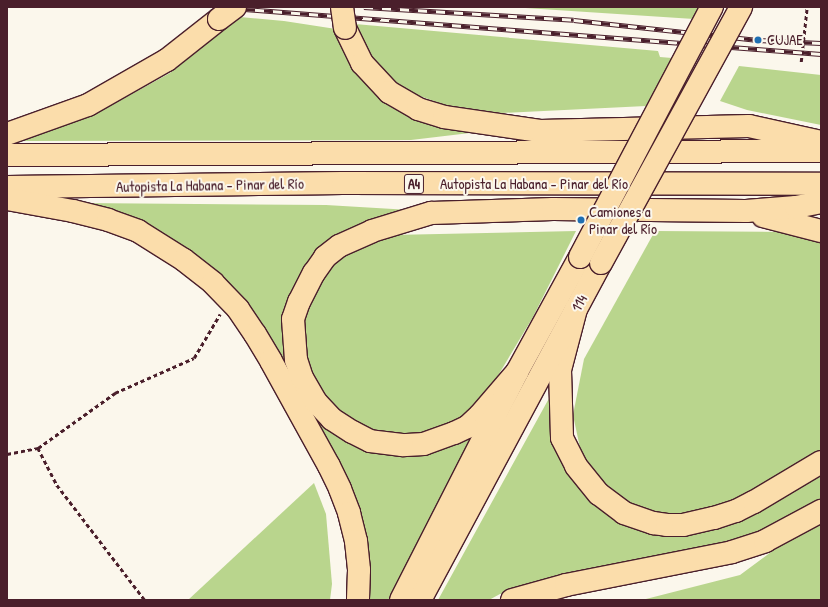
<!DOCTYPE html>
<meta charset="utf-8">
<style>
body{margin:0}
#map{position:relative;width:828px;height:607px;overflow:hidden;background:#fbf7ec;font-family:"Patrick Hand",sans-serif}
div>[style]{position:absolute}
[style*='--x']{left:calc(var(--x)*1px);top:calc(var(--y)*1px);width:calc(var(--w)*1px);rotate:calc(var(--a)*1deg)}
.green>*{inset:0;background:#b9d58d}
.path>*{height:2.5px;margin-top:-1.25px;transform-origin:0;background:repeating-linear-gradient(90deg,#4a1f2b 0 4px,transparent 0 7px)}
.roads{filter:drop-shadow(1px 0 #4a1f2b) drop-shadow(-1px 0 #4a1f2b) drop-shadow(0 1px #4a1f2b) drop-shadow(0 -1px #4a1f2b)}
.highway>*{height:22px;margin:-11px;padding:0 11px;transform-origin:11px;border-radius:11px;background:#fbddab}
.rail>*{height:4.5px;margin-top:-2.25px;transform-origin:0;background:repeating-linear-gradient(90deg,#fbf7ec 0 9px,#4a1f2b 0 18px);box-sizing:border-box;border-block:1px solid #4a1f2b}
.bridges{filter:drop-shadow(1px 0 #4a1f2b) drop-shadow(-1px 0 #4a1f2b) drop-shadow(0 1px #4a1f2b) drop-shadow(0 -1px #4a1f2b)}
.highway-bridge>*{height:22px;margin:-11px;padding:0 11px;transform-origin:11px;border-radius:11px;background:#fbddab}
.dots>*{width:11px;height:11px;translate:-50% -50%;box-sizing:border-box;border:2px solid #fbf7ec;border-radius:50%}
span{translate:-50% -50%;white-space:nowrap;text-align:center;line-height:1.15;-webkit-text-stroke:4px #fbf7ec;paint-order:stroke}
.shield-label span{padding:1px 3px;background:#fbf7ec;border:1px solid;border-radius:3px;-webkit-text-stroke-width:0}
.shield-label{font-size:14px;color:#4a1f2b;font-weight:700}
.poi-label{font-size:15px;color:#4a1f2b}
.left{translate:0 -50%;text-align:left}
.street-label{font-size:15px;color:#4a1f2b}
.frame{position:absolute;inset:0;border:8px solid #4a1f2b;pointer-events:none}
</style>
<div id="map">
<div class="green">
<i style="clip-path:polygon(510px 7px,700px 7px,694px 19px)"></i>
<i style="clip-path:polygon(240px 17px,284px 21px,336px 29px,347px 59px,380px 98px,427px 122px,470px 133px,411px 140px,22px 141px,101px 111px,170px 73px)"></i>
<i style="clip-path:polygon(355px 24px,658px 51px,660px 57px,672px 58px,646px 106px,501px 113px,445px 105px,414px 94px,394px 82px,374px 64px,360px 38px)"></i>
<i style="clip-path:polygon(739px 66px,821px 75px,821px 125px,747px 110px,720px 101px)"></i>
<i style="clip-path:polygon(79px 203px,326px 205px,410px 210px,346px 230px,317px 256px,289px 367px,360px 445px,476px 430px,391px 600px,367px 600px,364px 545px,250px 313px)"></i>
<i style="clip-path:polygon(576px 231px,533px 317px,481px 404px,454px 425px,418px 436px,383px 435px,360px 428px,337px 409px,317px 385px,302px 348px,303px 320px,316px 283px,344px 254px,392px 235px)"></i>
<i style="clip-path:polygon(655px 231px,780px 232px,821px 242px,821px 451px,724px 506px,689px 515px,650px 514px,612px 495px,583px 462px,573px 415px,584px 359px)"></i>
<i style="clip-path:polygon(558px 382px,566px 469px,584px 495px,615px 520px,657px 535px,695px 530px,821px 469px,821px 499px,762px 530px,702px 549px,500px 594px,489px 600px,438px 600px)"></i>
<i style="clip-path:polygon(314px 483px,326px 514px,332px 584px,330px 600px,188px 600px)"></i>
<i style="clip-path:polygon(821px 515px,821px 600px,642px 600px,740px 575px)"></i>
</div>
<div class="path">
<i style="--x:801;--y:62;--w:55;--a:-83.8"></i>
<i style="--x:38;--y:448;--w:42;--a:62.8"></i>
<i style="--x:57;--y:485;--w:145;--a:52.6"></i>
<i style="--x:7;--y:454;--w:32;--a:-11"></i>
<i style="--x:38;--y:448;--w:95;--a:-35.5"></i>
<i style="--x:115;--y:393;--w:86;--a:-23.9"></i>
<i style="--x:194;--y:358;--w:51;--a:-59.4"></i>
</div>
<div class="roads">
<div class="highway">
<i style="--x:345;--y:28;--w:39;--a:64"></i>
<i style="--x:362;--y:63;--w:40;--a:47"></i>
<i style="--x:389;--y:92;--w:34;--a:30"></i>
<i style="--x:418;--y:109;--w:27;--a:17"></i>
<i style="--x:444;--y:117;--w:97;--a:8.3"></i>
<i style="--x:540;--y:131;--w:209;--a:-1.4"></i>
<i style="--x:749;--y:126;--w:74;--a:12.5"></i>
<i style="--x:7;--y:134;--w:86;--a:-19.7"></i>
<i style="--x:88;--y:105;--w:91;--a:-29.7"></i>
<i style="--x:167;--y:60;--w:66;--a:-38.3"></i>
<i style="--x:7;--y:155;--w:814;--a:-0.28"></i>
<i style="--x:7;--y:187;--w:336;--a:-0.7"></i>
<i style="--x:343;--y:183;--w:478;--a:0.1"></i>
<i style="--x:7;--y:199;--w:67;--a:10.3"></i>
<i style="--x:73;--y:211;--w:36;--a:14"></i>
<i style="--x:108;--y:220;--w:32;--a:20"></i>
<i style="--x:138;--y:231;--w:54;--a:32.2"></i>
<i style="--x:184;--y:260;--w:37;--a:38"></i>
<i style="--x:213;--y:283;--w:36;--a:46"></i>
<i style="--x:238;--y:309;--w:30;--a:56"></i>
<i style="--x:255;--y:334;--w:31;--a:59"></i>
<i style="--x:271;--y:361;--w:120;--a:61.1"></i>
<i style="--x:329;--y:466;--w:25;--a:64"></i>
<i style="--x:340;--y:489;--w:26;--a:69"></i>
<i style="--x:349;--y:513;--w:29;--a:76"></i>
<i style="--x:356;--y:541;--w:29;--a:84"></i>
<i style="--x:359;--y:570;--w:30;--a:92"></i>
<i style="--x:763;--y:216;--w:60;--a:14.5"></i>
<i style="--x:576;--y:309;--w:63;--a:104.7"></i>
<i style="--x:560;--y:370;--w:68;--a:88.3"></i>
<i style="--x:562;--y:438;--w:31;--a:63"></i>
<i style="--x:576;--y:466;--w:36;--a:51"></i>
<i style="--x:599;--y:494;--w:31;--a:37"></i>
<i style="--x:624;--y:513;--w:31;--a:19"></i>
<i style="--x:653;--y:523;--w:14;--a:8"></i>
<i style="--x:667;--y:525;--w:16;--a:0"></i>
<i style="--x:683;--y:525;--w:32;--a:-13"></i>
<i style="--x:714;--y:518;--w:23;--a:-18"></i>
<i style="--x:736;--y:511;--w:20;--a:-27"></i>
<i style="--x:754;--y:502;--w:78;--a:-30.8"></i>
<i style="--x:517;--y:372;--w:57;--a:130.7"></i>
<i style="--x:480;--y:415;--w:18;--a:137"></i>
<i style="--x:467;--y:427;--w:14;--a:155"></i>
<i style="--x:454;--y:433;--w:32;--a:160"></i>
<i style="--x:424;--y:444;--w:22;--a:177"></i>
<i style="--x:402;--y:445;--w:32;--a:-173"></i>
<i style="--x:370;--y:441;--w:20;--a:-153"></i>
<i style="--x:352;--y:432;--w:24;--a:-147"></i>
<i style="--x:332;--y:419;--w:23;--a:-133"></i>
<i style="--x:316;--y:402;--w:28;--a:-120"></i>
<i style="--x:302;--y:378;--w:19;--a:-108"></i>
<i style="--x:296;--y:360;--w:41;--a:-94.2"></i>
<i style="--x:293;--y:319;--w:18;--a:-71"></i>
<i style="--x:299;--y:302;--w:33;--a:-63"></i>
<i style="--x:314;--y:273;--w:19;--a:-55"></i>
<i style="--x:325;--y:257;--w:18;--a:-38"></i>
<i style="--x:339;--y:246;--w:36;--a:-24"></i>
<i style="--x:372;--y:231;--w:62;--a:-17"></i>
<i style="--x:431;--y:213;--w:122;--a:-1.9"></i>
<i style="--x:553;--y:209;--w:193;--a:0.6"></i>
<i style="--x:746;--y:211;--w:50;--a:-4.6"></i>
<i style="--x:796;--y:207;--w:25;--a:-11"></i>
<i style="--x:401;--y:600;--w:256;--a:-63"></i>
<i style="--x:517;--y:372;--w:131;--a:-61.3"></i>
<i style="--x:420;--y:600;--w:383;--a:-61.8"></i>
<i style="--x:512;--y:600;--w:56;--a:-15.5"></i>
<i style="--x:566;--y:585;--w:169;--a:-11.2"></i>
<i style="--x:732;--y:552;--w:35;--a:-18"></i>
<i style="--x:765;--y:541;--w:64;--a:-28.2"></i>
</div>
</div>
<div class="rail">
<i style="--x:219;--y:7;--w:604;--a:4.46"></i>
<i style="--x:364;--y:7;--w:210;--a:3.5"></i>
<i style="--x:574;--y:20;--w:185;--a:6.2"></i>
<i style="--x:758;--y:40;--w:63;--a:2.7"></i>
</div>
<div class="bridges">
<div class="highway-bridge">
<i style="--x:342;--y:7;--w:21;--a:82"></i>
<i style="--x:219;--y:19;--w:20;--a:-37"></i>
<i style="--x:580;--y:257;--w:283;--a:-62.2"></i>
<i style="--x:601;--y:263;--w:292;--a:-61.3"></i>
</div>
</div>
<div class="dots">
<i style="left:758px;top:40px;background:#1f6fb2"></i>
<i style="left:581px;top:220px;background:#1f6fb2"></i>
</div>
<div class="shield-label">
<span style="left:414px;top:184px">A4</span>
</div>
<div class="poi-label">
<span class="left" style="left:767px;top:40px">CUJAE</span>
<span class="left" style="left:589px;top:220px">Camiones a<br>Pinar del Río</span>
</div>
<div class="street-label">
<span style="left:534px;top:184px">Autopista La Habana - Pinar del Río</span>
<span style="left:210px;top:185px;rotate:-1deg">Autopista La Habana - Pinar del Río</span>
<span style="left:579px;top:303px;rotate:-61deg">114</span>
</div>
<div class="frame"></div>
</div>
